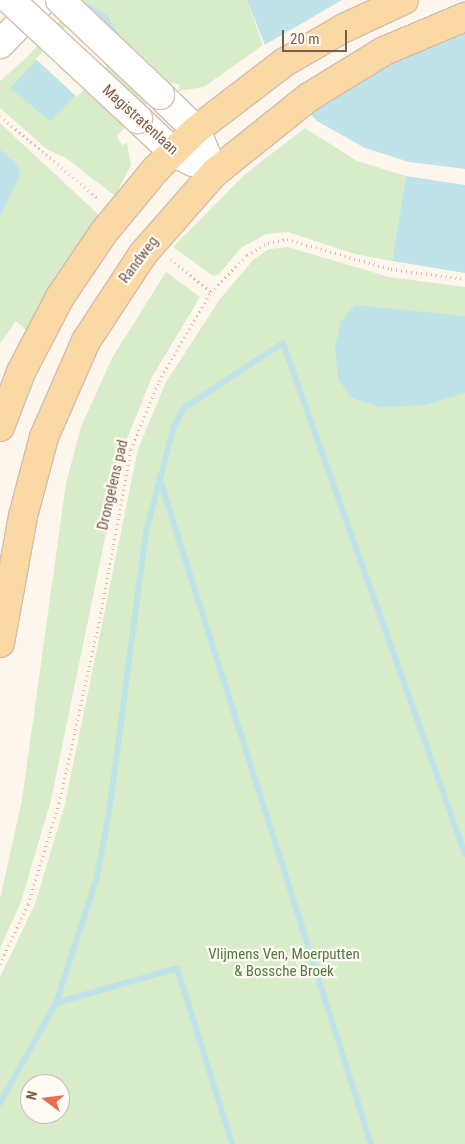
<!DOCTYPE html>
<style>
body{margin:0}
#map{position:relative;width:465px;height:1144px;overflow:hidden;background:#fdf6ec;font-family:"Roboto Condensed",sans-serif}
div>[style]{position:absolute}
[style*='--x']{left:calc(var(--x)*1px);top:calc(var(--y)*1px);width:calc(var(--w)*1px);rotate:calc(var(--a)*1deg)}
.green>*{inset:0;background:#d8ecc9}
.water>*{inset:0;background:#bfe3e8}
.pier>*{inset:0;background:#fdf6ec}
.stream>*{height:6px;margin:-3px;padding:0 3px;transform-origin:3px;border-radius:3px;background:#bfe3e8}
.path>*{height:3px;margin-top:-1.5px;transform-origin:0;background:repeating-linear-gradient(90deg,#d9b8a5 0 1px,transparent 0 5px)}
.roads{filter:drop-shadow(1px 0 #d1beb0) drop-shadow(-1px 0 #d1beb0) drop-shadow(0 1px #d1beb0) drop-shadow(0 -1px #d1beb0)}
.tertiary>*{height:28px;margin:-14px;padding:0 14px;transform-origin:14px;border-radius:14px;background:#fff}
.secondary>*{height:28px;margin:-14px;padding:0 14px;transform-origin:14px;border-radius:14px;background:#fff}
.primary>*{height:28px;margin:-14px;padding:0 14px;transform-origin:14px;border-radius:14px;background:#fbd9a5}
.bridges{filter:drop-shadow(1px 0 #d6c0b0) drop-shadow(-1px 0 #d6c0b0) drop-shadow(0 1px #d6c0b0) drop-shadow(0 -1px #d6c0b0)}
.secondary-bridge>*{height:28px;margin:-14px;padding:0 14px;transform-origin:14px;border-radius:14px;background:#fff}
span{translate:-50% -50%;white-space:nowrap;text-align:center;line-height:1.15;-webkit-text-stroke:4.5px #fffaf3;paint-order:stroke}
.street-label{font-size:15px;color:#7a5c4d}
.park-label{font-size:15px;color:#537a41}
.north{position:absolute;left:20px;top:1074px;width:50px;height:50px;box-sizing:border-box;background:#fffaf3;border:1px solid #cabbb1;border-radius:50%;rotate:285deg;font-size:14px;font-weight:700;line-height:20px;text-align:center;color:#7a5c4d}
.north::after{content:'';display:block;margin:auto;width:18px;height:22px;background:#e76f51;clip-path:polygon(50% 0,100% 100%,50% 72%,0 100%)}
.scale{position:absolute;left:282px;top:30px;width:65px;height:22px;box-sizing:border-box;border:2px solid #7a5c4d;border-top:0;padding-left:6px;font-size:15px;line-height:18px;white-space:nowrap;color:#7a5c4d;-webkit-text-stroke:4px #fffaf3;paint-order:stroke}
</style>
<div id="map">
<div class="green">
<i style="clip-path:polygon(evenodd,78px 0,247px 0,263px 45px,204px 87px,178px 91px,180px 85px,168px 82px,117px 136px,122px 145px,127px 143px,131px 165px,115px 196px,66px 158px,48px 150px,0 108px,0 81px,27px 57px,78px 0,89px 4px,106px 14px,10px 88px,37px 62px,89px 4px)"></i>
<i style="clip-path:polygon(0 123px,99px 215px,28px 332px,16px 321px,0 344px,0 217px,19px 176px,19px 166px,0 149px)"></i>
<i style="clip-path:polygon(305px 128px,357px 161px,406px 176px,392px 261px,355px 254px,288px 232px,266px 234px,241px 248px,219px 274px,213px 276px,173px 247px,244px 175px)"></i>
<i style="clip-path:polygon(evenodd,288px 247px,389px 277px,465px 287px,465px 1144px,0 1144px,0 977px,35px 904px,65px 804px,138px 449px,166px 382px,220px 299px,253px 260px,269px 249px,288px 247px,30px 1084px,60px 1084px,60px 1114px,30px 1114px,30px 1084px)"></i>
<i style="clip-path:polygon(166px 272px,200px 297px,152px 377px,124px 446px,51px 800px,21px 902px,0 948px,0 899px,22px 800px,66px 483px,81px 427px,112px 358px)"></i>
</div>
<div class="water">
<i style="clip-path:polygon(247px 0,465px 0,465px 169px,409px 162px,365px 148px,317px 121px,280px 83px)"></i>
<i style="clip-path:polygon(89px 4px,106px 14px,122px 40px,122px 48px,50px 121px,10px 88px)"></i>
<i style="clip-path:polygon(0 149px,19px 166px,19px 177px,0 217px)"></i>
<i style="clip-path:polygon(406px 176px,465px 185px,465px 273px,392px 261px)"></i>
<i style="clip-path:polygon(355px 305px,465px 316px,465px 393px,425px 405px,379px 407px,350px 397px,338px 378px,335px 347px,341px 321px)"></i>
</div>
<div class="pier">
<i style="clip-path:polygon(342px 0,465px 0,465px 33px,382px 68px,307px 115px,278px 85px,261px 47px)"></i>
<i style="clip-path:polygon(85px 5px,125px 42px,124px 48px,77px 97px,36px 59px)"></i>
</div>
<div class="stream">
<i style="--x:159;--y:477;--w:700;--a:72.37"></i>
<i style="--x:56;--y:1003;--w:126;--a:-16.1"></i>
<i style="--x:177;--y:968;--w:184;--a:72.6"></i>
<i style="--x:0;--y:1103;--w:115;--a:-60.8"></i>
<i style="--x:56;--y:1003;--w:133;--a:-72"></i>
<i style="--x:97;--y:877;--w:65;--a:-79.4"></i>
<i style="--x:109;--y:813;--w:283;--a:-82.5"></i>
<i style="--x:146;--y:532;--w:110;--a:-75.2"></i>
<i style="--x:174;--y:426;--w:21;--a:-61"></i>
<i style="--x:184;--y:408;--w:118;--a:-33.3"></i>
<i style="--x:283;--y:343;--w:542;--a:70.4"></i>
</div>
<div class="path">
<i style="--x:0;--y:116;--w:129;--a:40"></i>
<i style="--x:171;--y:259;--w:52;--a:39.5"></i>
<i style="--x:0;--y:964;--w:66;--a:-65"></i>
<i style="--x:28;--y:904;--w:106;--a:-72.9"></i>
<i style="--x:59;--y:803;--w:189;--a:-77.5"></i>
<i style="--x:100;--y:618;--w:172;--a:-79.6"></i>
<i style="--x:131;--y:449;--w:74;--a:-67.6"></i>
<i style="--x:159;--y:381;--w:103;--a:-59.7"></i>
<i style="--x:211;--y:292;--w:52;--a:-45.8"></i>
<i style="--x:247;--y:255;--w:24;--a:-30"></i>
<i style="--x:268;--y:243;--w:19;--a:-12"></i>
<i style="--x:287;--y:239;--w:108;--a:16.1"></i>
<i style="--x:391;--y:269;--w:75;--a:7.7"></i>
</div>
<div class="roads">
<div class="tertiary">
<i style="--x:0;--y:44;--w:62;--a:-45.7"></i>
</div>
<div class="secondary">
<i style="--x:160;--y:95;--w:50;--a:44.2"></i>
<i style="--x:196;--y:130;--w:47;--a:67.3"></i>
<i style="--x:138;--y:119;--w:48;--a:43.3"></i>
<i style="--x:173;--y:152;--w:22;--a:27"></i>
</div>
<div class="primary">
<i style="--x:0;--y:427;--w:59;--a:-69.1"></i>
<i style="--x:21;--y:372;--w:85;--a:-62.5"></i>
<i style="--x:60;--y:297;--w:78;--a:-55.9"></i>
<i style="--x:104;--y:232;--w:82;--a:-50.5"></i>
<i style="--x:156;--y:169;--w:56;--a:-44.3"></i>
<i style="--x:196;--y:130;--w:112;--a:-37.4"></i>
<i style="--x:285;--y:62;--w:68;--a:-30"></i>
<i style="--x:344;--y:28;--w:66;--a:-25"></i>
<i style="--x:0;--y:643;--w:129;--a:-79.7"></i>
<i style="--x:23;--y:516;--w:82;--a:-75.1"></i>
<i style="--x:44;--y:437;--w:105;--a:-66.4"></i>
<i style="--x:86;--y:341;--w:104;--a:-56.8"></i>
<i style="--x:143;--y:254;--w:108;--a:-48.8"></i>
<i style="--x:214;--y:173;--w:122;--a:-38.7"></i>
<i style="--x:309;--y:97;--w:88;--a:-31.5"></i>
<i style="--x:384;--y:51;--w:88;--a:-22.8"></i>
</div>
</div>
<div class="bridges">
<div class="secondary-bridge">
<i style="--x:10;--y:0;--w:175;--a:42.9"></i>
<i style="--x:60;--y:0;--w:138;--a:43.5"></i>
</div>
</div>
<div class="street-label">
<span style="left:140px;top:120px;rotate:42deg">Magistratenlaan</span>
<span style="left:139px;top:260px;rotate:-53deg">Randweg</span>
<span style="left:113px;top:485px;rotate:-77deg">Drongelens pad</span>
</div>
<div class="park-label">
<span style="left:284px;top:963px">Vlijmens Ven, Moerputten<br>&amp; Bossche Broek</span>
</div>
<div class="north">N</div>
<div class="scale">20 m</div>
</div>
